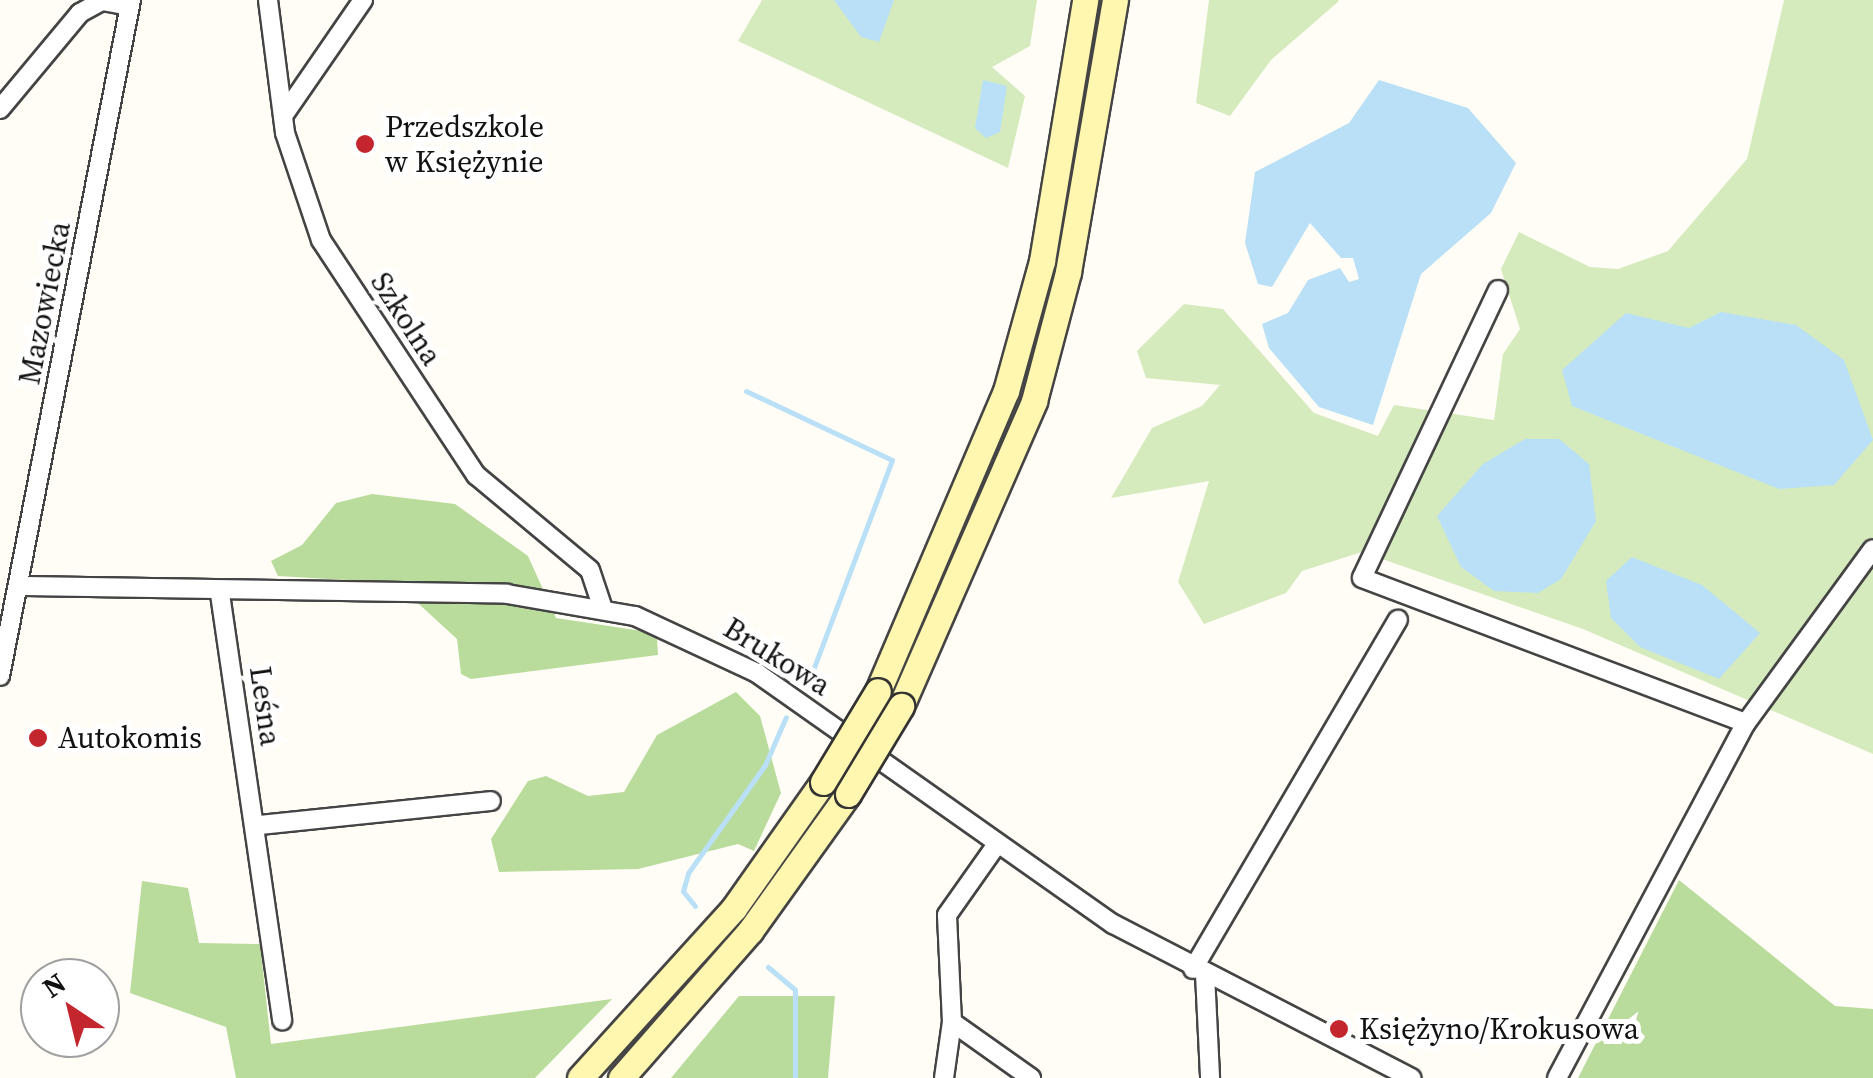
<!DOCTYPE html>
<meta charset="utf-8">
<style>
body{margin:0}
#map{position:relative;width:1873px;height:1078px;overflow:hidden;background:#fffdf5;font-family:"Source Serif 4",serif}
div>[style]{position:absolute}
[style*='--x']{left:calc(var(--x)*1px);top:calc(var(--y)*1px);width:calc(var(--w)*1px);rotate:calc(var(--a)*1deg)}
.green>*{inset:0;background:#d5ebbd}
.forest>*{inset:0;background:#b9dc9c}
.water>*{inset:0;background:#b9e0f7}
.stream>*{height:5px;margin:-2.5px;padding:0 2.5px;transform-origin:2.5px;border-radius:2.5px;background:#b9e0f7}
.roads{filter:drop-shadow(2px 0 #444) drop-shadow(-2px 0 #444) drop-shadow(0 2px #444) drop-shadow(0 -2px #444)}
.street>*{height:18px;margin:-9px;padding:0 9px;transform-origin:9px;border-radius:9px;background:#fff}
.secondary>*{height:25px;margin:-12.5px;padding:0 12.5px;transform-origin:12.5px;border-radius:12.5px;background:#fff6b0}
.bridges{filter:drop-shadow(2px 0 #333) drop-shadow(-2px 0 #333) drop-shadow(0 2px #333) drop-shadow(0 -2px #333)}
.secondary-bridge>*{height:25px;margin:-12.5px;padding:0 12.5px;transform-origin:12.5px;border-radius:12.5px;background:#fff6b0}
.dots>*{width:28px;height:28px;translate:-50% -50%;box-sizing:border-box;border:5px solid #fff;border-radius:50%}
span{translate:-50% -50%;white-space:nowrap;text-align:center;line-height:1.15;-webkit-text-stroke:10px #fff;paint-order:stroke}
.poi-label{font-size:30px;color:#111}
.left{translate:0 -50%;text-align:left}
.street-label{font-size:30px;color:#111}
.north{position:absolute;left:20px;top:958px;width:100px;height:100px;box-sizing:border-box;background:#fff;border:2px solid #a0a0a0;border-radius:50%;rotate:325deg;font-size:28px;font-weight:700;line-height:40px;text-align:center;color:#111}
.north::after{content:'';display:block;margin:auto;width:35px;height:45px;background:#c4262e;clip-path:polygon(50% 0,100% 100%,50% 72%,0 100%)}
</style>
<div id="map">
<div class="green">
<i style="clip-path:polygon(762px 0,1037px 0,1030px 46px,992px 67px,1025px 96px,1008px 168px,738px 41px)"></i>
<i style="clip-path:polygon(1209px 0,1338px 0,1339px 1px,1271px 60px,1230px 116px,1196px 103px)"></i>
<i style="clip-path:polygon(1784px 0,1873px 0,1873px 754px,1583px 629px,1362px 552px,1302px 571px,1286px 593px,1204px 624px,1178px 582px,1209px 481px,1111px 498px,1152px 428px,1202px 406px,1220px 385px,1146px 378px,1137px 351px,1184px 304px,1223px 309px,1314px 413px,1378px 436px,1394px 405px,1494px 420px,1503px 354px,1520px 329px,1501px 269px,1519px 232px,1590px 267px,1618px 269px,1668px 251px,1747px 159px)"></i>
</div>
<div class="forest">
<i style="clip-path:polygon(372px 494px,455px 504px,528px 556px,556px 618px,642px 631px,657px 639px,658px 655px,471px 679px,461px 674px,457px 639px,396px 583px,278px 576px,271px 561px,302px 545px,336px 503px)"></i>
<i style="clip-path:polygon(736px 692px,760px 716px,781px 793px,754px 851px,738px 844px,638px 869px,499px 872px,491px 839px,528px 781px,546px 776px,588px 796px,624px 792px,657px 735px)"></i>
<i style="clip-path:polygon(1679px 880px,1835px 1006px,1873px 1009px,1873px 1078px,1578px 1078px)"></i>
<i style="clip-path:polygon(142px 881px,188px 888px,199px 943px,260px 944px,271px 1044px,612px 999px,535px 1078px,236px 1078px,226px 1027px,130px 993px)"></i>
<i style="clip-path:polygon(739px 996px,835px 996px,828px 1078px,671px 1078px)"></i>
</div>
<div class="water">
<i style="clip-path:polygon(834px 0,894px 0,879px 42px,861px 37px)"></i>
<i style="clip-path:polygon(983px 80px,1007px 86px,1000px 132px,986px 138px,975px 128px)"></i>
<i style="clip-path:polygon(1379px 80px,1468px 108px,1516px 163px,1491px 213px,1421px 274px,1373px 425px,1319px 407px,1269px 348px,1262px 324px,1288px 313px,1308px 280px,1340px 268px,1349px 282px,1359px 279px,1353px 258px,1341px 258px,1310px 223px,1272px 287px,1258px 284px,1245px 243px,1255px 172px,1349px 123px)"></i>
<i style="clip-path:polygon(1721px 312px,1796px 325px,1844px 360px,1873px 440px,1834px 485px,1779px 489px,1572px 406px,1562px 370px,1626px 313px,1689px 328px)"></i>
<i style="clip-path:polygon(1525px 439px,1559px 439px,1589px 464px,1596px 521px,1561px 579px,1538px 593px,1494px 591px,1461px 567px,1437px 516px,1483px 464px)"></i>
<i style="clip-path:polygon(1632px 557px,1702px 585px,1760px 633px,1719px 679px,1640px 647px,1611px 618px,1606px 581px)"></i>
</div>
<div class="stream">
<i style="--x:746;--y:391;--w:161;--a:25.3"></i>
<i style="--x:892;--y:460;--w:239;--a:110.6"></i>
<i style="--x:695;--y:906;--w:19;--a:-129"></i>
<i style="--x:683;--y:891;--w:19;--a:-74"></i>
<i style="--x:688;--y:873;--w:133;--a:-54.5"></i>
<i style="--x:765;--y:765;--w:52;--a:-66.4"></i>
<i style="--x:768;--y:967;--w:35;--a:40"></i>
<i style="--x:795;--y:990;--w:88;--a:90"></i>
</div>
<div class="roads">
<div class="street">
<i style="--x:268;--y:0;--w:134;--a:82.7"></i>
<i style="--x:285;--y:133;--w:113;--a:71.4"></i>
<i style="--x:321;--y:240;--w:282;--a:56.6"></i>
<i style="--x:476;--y:475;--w:148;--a:39.8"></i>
<i style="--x:590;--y:570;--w:41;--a:71.6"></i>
<i style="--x:0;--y:109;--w:125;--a:-50.2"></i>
<i style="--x:80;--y:13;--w:25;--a:-29"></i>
<i style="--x:102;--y:1;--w:28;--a:10"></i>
<i style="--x:283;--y:116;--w:141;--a:-55.4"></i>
<i style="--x:1498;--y:290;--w:318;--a:115.3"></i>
<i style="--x:1362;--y:578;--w:410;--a:20.7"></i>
<i style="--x:18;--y:586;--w:489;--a:0.9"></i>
<i style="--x:507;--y:594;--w:130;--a:9.8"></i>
<i style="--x:635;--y:616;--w:135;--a:25"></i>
<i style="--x:757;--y:673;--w:436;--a:35.2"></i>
<i style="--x:1113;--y:924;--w:336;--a:27.3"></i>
<i style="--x:220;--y:594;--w:431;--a:81.7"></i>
<i style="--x:0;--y:676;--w:689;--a:-79.03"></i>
<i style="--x:259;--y:825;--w:233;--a:-5.9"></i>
<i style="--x:1193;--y:969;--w:405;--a:-59.6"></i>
<i style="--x:1205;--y:974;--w:104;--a:87.2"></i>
<i style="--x:952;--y:1022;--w:97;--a:35.3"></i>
<i style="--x:944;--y:1078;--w:57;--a:-81.9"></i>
<i style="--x:952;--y:1022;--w:107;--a:-92.7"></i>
<i style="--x:947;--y:915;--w:87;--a:-54.8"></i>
<i style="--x:1557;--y:1078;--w:402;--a:-62"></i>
<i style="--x:1746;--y:723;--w:215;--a:-53.9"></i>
</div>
<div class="secondary">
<i style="--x:878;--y:691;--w:326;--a:-66.9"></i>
<i style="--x:1006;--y:391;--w:135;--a:-74.5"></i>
<i style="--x:1042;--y:261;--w:265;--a:-80.6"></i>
<i style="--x:901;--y:706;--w:333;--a:-66.4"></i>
<i style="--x:1034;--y:401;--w:133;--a:-75.2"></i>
<i style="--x:1068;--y:272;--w:276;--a:-80.2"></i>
<i style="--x:580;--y:1078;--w:229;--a:-47.8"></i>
<i style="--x:734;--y:908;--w:154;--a:-54.8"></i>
<i style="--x:621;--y:1078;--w:196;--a:-48.7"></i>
<i style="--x:750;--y:931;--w:168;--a:-54.4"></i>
</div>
</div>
<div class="bridges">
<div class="secondary-bridge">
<i style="--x:823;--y:782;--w:106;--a:-58.9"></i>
<i style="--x:848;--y:794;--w:103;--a:-58.9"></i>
</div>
</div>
<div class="dots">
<i style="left:365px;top:144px;background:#c4262e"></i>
<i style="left:38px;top:738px;background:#c4262e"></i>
<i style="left:1339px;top:1029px;background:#c4262e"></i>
</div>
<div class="poi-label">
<span class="left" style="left:385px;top:144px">Przedszkole<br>w Księżynie</span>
<span class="left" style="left:58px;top:738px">Autokomis</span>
<span class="left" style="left:1359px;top:1029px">Księżyno/Krokusowa</span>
</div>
<div class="street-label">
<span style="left:45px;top:303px;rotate:-79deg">Mazowiecka</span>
<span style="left:406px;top:319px;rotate:57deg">Szkolna</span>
<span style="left:777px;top:657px;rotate:32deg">Brukowa</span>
<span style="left:265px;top:706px;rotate:82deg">Leśna</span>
</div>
<div class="north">N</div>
</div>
